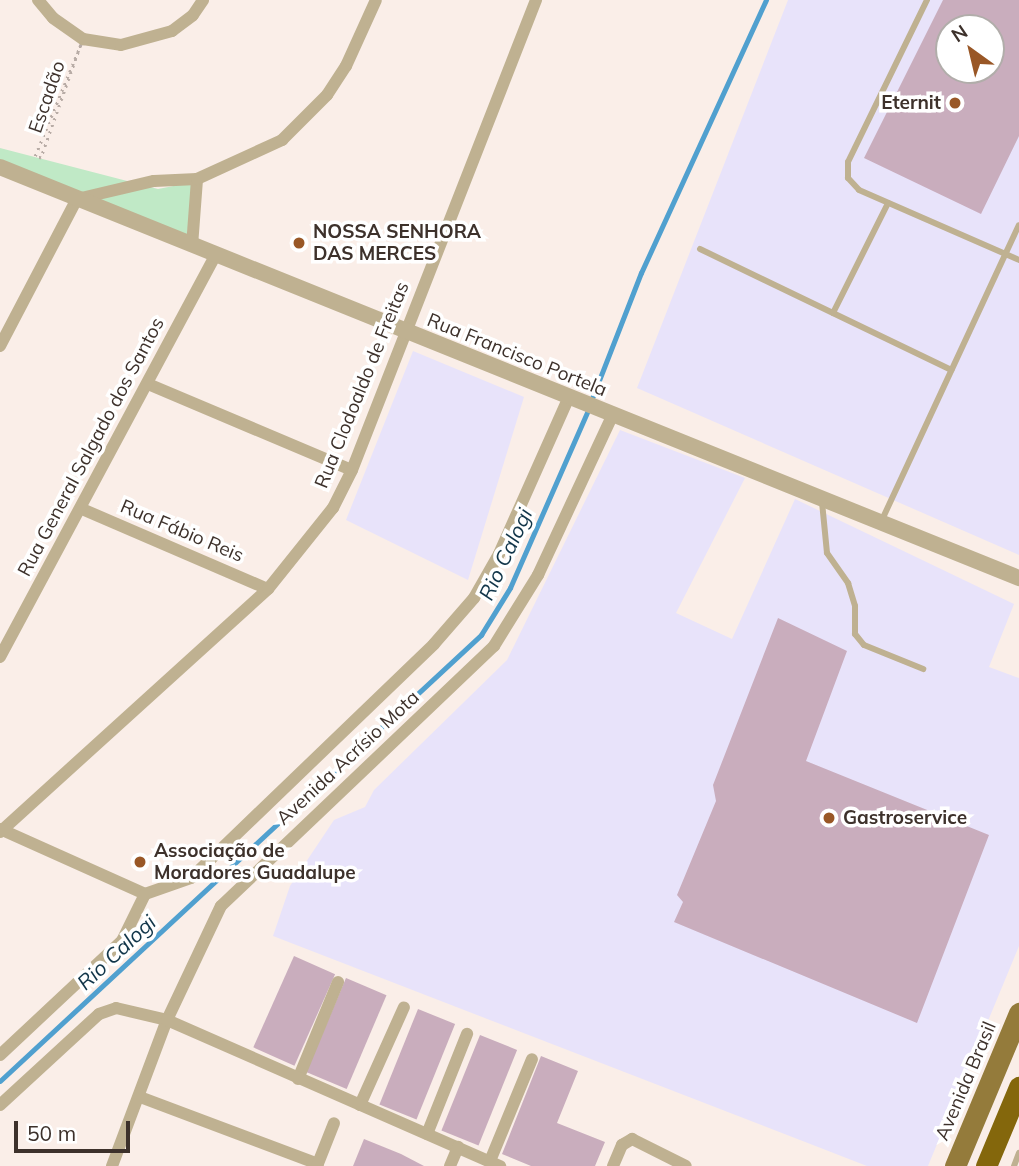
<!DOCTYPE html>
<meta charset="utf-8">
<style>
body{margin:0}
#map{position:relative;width:1019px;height:1166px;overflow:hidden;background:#faeee8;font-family:Mulish,sans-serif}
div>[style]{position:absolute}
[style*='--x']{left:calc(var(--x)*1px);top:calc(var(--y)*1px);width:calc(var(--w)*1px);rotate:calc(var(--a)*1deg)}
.industrial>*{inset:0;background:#e8e3fa}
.green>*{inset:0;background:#c0e9c6}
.stream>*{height:4.5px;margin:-2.25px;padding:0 2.25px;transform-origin:2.25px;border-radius:2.25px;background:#50a0cf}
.building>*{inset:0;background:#c9adbd;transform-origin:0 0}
.path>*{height:2.5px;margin-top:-1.25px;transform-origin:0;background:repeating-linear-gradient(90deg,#b8aca6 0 2px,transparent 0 7px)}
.service>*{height:6px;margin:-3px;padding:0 3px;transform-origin:3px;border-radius:3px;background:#bfb191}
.minor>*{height:12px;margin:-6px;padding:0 6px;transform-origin:6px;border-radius:6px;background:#bfb191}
.tertiary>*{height:16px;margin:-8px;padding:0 8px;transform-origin:8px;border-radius:8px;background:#bfb191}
.primary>*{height:21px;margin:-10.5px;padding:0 10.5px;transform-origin:10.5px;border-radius:10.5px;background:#947b3b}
.motorway>*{height:21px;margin:-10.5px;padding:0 10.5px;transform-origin:10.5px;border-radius:10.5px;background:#84670c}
.dots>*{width:19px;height:19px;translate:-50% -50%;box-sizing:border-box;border:4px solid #fff;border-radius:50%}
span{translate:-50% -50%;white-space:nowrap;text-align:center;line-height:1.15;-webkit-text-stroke:7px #fff;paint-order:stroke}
.street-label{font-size:19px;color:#3d312b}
.poi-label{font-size:19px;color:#3d312b;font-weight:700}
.right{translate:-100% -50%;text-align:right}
.left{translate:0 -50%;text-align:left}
.water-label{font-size:21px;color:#113549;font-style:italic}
.north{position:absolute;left:935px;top:14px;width:70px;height:70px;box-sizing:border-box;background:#fff;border:2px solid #b1adaa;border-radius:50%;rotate:326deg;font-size:19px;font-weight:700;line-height:28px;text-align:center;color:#3d312b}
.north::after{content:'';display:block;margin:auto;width:24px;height:32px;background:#995726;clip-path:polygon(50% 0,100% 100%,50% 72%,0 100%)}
.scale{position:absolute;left:14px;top:1121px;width:116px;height:32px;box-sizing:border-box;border:4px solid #3d312b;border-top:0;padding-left:9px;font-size:21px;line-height:24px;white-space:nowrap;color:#3d312b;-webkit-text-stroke:5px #fff;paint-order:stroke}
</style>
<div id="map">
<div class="industrial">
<i style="clip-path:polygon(evenodd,788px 0,1019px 0,1019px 555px,637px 388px,788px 0,949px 28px,991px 28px,991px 70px,949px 70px,949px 28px)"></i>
<i style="clip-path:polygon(413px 351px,524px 397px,468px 580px,346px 520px)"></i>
<i style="clip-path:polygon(620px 430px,745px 478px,676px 613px,732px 639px,795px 499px,1014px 604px,989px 667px,1019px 678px,1019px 946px,928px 1166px,867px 1166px,273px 936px,290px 886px,334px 820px,365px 807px,374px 790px,507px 660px)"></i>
</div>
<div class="green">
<i style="clip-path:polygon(0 148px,158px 189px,194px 182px,187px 235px,0 166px)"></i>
</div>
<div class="stream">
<i style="--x:591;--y:401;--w:137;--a:-68.7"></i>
<i style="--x:641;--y:273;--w:300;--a:-65.4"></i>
<i style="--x:0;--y:1081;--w:656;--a:-42.84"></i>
<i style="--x:481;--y:635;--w:55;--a:-58.3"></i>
<i style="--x:510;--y:588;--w:194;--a:-66.3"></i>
</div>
<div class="building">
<i style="clip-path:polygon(evenodd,943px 0,1019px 0,1019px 136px,981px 214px,864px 158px,943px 0,949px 28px,991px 28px,991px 70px,949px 70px,949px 28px)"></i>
<i style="clip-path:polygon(778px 618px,847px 651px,806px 761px,989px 835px,917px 1023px,674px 922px,683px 902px,677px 895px,716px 801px,713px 785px)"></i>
<i style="left:294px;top:956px;width:45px;height:100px;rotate:24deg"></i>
<i style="left:346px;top:978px;width:44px;height:102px;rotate:23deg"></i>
<i style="left:418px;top:1009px;width:40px;height:103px;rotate:22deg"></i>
<i style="left:480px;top:1035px;width:40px;height:103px;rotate:22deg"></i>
<i style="clip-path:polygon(541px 1056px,578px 1071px,557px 1123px,605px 1142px,595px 1166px,531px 1166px,502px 1154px)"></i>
<i style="clip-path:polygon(364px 1139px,401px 1154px,424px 1166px,353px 1166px)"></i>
</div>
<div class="path">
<i style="--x:83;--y:39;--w:126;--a:109.4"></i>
<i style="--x:41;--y:158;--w:6;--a:-162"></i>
<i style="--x:35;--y:156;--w:126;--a:-67.7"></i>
</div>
<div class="service">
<i style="--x:927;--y:0;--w:180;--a:116"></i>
<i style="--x:848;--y:162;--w:16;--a:90"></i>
<i style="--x:848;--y:178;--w:16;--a:47"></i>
<i style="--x:859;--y:190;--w:175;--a:23.6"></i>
<i style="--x:700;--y:249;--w:279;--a:25.7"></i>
<i style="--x:833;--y:313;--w:123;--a:-63.4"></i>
<i style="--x:822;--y:502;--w:51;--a:84.4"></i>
<i style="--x:827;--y:553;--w:37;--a:55"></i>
<i style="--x:848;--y:583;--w:24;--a:73"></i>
<i style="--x:855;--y:606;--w:28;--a:90"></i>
<i style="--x:855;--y:634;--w:14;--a:51"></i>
<i style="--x:864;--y:645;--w:64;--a:22.1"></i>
<i style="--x:881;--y:522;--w:327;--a:-65.1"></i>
<i style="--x:1014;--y:1166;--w:14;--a:-69"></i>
</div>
<div class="minor">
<i style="--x:38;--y:0;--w:23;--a:50"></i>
<i style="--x:53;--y:18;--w:37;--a:35"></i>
<i style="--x:83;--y:39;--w:38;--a:9"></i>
<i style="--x:121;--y:45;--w:53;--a:-15.4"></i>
<i style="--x:172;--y:31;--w:26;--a:-37"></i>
<i style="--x:193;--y:15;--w:18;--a:-56"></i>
<i style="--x:192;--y:246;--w:67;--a:-85.7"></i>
<i style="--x:0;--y:346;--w:166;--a:-62.4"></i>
<i style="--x:77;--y:199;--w:79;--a:-13.2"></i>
<i style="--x:154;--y:181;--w:43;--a:-2.7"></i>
<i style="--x:197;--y:179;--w:94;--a:-24.6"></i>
<i style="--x:282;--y:140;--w:64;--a:-45"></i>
<i style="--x:327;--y:95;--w:35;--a:-57"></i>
<i style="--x:346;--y:66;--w:72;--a:-65.6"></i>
<i style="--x:148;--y:384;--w:221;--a:22.9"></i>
<i style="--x:82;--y:509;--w:202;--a:23.3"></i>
<i style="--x:0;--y:657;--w:456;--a:-61.8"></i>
<i style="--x:0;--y:829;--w:159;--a:24.1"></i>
<i style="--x:0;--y:832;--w:362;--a:-42.2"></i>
<i style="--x:268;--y:589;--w:104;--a:-51.3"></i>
<i style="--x:333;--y:508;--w:42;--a:-63.4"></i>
<i style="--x:352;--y:470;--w:505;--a:-68.62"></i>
<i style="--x:0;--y:1055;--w:167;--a:-43.1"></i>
<i style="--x:122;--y:941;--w:52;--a:-63.9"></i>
<i style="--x:145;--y:894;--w:49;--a:-19.2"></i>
<i style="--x:191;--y:878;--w:337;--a:-43.9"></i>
<i style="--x:434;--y:644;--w:61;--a:-49"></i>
<i style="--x:474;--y:598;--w:51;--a:-60.4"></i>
<i style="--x:499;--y:554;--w:170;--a:-66"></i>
<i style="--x:298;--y:1079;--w:105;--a:-67.6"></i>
<i style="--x:140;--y:1097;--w:190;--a:20.6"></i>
<i style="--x:0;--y:1105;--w:134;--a:-42.6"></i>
<i style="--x:99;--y:1014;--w:18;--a:-19"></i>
<i style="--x:116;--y:1008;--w:52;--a:13.2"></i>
<i style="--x:167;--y:1020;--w:126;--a:-64.7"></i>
<i style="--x:221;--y:906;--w:377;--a:-43.6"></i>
<i style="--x:494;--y:646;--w:84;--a:-58.2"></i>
<i style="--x:538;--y:575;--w:175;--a:-65"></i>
<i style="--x:360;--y:1105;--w:107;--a:-65.8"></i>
<i style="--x:427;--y:1134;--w:108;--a:-68.2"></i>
<i style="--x:490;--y:1161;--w:110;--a:-67.6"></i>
<i style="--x:112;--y:1166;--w:156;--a:-69.4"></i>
<i style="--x:167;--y:1020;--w:364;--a:23.7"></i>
<i style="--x:317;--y:1166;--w:46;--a:-68.4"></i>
<i style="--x:450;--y:1166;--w:21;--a:-67"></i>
<i style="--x:613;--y:1166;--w:23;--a:-67"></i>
<i style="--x:622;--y:1145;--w:12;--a:-31"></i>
<i style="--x:632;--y:1139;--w:60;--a:26.6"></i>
</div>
<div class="tertiary">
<i style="--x:0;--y:167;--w:1099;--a:21.97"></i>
</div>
<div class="primary">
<i style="--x:955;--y:1166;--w:166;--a:-67.3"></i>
</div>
<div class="motorway">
<i style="--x:986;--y:1166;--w:86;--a:-67.3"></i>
</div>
<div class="dots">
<i style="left:955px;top:103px;background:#995726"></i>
<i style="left:299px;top:243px;background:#995726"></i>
<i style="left:829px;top:818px;background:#995726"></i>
<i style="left:140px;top:862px;background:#995726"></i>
</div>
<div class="street-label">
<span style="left:47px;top:97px;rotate:-71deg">Escadão</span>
<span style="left:517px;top:355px;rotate:22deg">Rua Francisco Portela</span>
<span style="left:362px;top:385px;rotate:-68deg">Rua Clodoaldo de Freitas</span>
<span style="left:91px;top:447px;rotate:-62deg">Rua General Salgado dos Santos</span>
<span style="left:182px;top:531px;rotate:23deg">Rua Fábio Reis</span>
<span style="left:348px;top:758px;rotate:-43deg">Avenida Acrísio Mota</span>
<span style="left:966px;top:1081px;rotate:-67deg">Avenida Brasil</span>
</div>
<div class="poi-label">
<span class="right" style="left:941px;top:103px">Eternit</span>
<span class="left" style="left:313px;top:243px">NOSSA SENHORA<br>DAS MERCES</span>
<span class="left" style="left:843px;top:818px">Gastroservice</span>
<span class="left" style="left:154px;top:862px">Associação de<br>Moradores Guadalupe</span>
</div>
<div class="water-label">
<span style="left:505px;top:554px;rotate:-65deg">Rio Calogi</span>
<span style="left:116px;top:952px;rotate:-43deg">Rio Calogi</span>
</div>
<div class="north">N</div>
<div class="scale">50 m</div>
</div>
